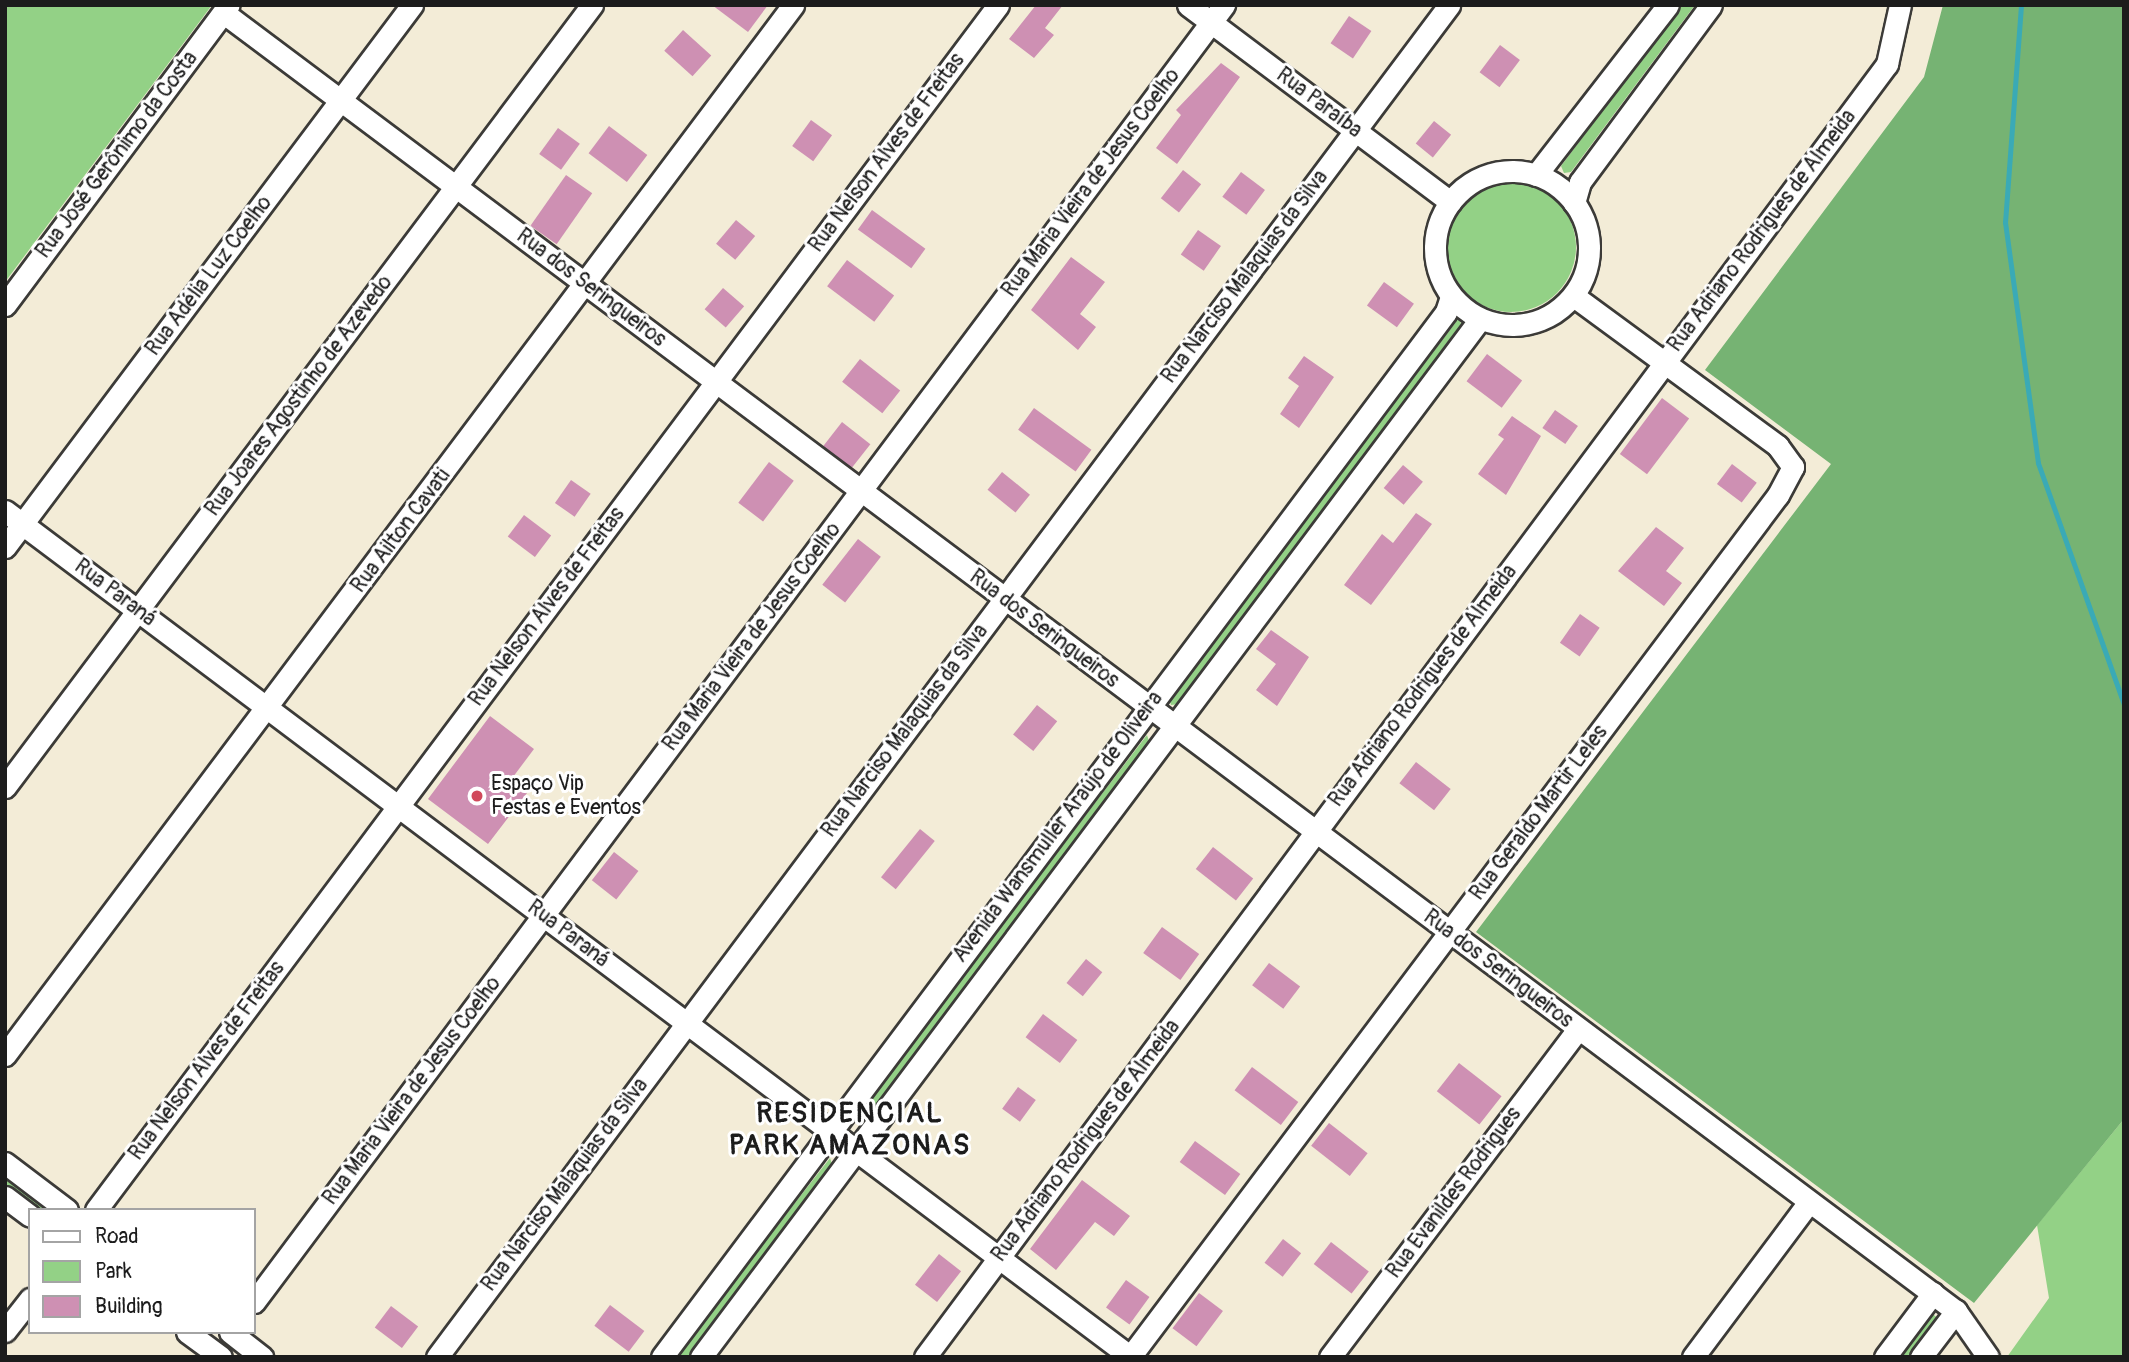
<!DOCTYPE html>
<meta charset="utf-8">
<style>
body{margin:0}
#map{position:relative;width:2129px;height:1362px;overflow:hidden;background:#f3ecd7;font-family:Pangolin,sans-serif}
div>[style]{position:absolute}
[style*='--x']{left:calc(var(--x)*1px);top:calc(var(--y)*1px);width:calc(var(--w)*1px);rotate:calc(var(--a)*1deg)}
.green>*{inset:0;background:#93d186}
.round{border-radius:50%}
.forest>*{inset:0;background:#76b373}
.stream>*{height:5px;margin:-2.5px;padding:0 2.5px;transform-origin:2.5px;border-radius:2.5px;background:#3aaab6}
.building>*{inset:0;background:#ce90b3;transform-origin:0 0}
.roads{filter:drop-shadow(2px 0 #3c3b38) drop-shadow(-2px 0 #3c3b38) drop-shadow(0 2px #3c3b38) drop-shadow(0 -2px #3c3b38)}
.minor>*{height:21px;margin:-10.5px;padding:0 10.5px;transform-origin:10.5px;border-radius:10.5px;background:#fff}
.minor>.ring{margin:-10.5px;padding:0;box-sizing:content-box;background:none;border:21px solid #fff;border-radius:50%}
.dots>*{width:19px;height:19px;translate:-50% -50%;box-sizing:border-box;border:4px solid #fff;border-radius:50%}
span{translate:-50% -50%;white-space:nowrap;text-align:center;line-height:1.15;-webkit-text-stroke:6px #fff;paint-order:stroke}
.street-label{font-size:21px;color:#1c1c1c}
.poi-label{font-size:21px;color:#1c1c1c}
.left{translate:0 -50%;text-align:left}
.district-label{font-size:28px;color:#1c1c1c;font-weight:700;letter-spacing:2px}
.frame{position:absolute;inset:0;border:7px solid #1c1c1c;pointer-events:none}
.legend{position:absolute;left:28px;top:1208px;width:228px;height:126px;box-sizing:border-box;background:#fff;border:2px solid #a4a4a4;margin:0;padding:9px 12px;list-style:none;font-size:21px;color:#1c1c1c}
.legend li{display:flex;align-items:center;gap:14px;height:35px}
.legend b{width:35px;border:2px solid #a4a4a4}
</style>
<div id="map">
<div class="green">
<i style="clip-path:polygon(5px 5px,212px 5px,5px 282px)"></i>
<i style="clip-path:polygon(1682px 5px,1695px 5px,1571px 172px,1564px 173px,1561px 166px)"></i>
<i class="round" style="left:1446px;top:182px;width:130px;height:130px"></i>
<i style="clip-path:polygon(1459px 318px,1461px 324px,1179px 704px,1171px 705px,1169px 698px)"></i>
<i style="clip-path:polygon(1147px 735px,1149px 741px,866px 1121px,858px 1123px,856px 1115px)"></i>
<i style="clip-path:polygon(2124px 1119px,2124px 1357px,2007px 1357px,2049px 1298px,2037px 1225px)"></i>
<i style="clip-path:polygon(830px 1158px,832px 1164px,689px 1357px,675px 1357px)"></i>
<i style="clip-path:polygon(5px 1173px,55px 1210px,36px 1210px,5px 1186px)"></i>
<i style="clip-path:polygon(1930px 1312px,1939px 1319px,1911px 1357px,1896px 1357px)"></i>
</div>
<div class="forest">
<i style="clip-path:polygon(1943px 5px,2124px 5px,2124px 1119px,1974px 1303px,1476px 932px,1831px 464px,1705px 370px,1924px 77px)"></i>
</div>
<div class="stream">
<i style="--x:2021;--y:5;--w:218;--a:94.2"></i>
<i style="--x:2005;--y:222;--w:243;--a:82.2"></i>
<i style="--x:2038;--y:463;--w:257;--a:70.4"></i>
</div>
<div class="building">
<i style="clip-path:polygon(712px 5px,768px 5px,748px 32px)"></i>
<i style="clip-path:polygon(1036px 5px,1063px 5px,1045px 28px,1054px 35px,1034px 58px,1009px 39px)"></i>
<i style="left:1349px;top:16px;width:27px;height:33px;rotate:34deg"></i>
<i style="left:683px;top:30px;width:38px;height:28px;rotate:42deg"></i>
<i style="left:1500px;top:45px;width:25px;height:34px;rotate:37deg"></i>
<i style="clip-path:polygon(1221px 63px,1240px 77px,1177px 164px,1156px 148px,1181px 115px,1176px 110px)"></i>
<i style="left:811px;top:120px;width:26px;height:32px;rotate:36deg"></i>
<i style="left:1434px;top:121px;width:22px;height:29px;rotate:39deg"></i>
<i style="left:609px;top:126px;width:48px;height:34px;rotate:37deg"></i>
<i style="left:558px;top:128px;width:27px;height:32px;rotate:36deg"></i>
<i style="left:1183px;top:170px;width:23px;height:36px;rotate:38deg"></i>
<i style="left:1241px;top:172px;width:30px;height:31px;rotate:37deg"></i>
<i style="left:566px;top:175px;width:32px;height:62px;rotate:35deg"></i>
<i style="left:872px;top:210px;width:66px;height:24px;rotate:36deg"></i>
<i style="left:736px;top:220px;width:25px;height:31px;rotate:40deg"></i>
<i style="left:1198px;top:230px;width:28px;height:30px;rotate:35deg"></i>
<i style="clip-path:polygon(1071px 257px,1105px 282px,1080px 314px,1096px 327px,1078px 350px,1031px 310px)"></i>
<i style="left:847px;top:260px;width:59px;height:33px;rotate:37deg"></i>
<i style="left:1384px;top:282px;width:37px;height:29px;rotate:36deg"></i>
<i style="left:723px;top:288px;width:28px;height:28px;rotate:41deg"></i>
<i style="left:1487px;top:354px;width:44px;height:34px;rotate:37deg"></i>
<i style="clip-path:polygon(1304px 356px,1334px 377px,1299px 428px,1280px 414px,1299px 386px,1288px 378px)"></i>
<i style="left:860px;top:359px;width:51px;height:29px;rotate:38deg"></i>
<i style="left:1662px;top:398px;width:34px;height:70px;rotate:37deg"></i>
<i style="left:1034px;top:408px;width:71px;height:27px;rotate:36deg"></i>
<i style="left:1555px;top:410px;width:28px;height:22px;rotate:35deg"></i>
<i style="clip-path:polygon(1512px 416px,1541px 436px,1506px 495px,1478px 474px,1504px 439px,1498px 435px)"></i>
<i style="left:842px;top:422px;width:36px;height:31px;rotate:38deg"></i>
<i style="left:769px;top:462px;width:31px;height:51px;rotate:37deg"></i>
<i style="left:1732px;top:464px;width:31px;height:25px;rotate:37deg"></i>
<i style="left:1403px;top:465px;width:26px;height:30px;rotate:40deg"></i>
<i style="left:1002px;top:472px;width:36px;height:23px;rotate:39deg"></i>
<i style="left:571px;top:480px;width:24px;height:28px;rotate:35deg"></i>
<i style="clip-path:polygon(1416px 513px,1432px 524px,1371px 605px,1344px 585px,1382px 534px,1393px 543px)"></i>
<i style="left:524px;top:515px;width:34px;height:27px;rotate:37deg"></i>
<i style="clip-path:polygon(1656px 527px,1684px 548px,1666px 571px,1682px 583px,1664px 606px,1618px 571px)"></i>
<i style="left:858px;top:539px;width:29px;height:58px;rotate:38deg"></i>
<i style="left:1580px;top:614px;width:24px;height:35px;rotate:35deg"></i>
<i style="clip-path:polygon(1271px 630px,1309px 657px,1277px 706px,1256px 690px,1276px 664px,1256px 649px)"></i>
<i style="left:1037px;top:705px;width:26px;height:38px;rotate:39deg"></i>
<i style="clip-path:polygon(490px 716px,534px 749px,510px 781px,527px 793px,488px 844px,428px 799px)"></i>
<i style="left:1416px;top:762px;width:44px;height:27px;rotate:38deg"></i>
<i style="left:920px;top:829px;width:19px;height:62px;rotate:39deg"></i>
<i style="left:1213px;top:847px;width:51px;height:28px;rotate:38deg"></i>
<i style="left:614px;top:852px;width:31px;height:36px;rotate:38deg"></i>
<i style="left:1162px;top:927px;width:46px;height:32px;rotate:36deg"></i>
<i style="left:1086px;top:959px;width:21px;height:31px;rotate:39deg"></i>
<i style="left:1269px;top:963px;width:39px;height:28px;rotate:37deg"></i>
<i style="left:1043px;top:1014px;width:43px;height:29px;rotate:37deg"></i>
<i style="left:1459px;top:1063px;width:54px;height:36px;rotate:38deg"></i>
<i style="left:1252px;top:1067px;width:58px;height:29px;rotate:37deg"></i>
<i style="left:1018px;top:1087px;width:22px;height:27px;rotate:36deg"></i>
<i style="left:1329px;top:1123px;width:49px;height:29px;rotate:38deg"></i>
<i style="left:1195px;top:1141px;width:56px;height:26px;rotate:36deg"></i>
<i style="clip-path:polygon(1082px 1180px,1130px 1216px,1114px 1236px,1095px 1222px,1056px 1270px,1030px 1249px)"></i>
<i style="left:1283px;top:1239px;width:23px;height:30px;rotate:38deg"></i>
<i style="left:1331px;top:1242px;width:48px;height:28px;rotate:38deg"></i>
<i style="left:939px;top:1254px;width:28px;height:39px;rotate:38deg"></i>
<i style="left:1126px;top:1280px;width:29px;height:34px;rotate:36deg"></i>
<i style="left:1199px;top:1293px;width:30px;height:44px;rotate:37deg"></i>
<i style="left:610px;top:1305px;width:43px;height:26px;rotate:37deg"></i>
<i style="left:391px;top:1306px;width:34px;height:27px;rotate:37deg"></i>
</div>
<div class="roads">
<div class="minor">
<i style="--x:1188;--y:5;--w:328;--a:36.9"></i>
<i style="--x:224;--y:13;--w:2164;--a:36.85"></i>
<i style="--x:1956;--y:1311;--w:56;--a:55.2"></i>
<i class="ring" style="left:1435px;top:171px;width:133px;height:133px"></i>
<i style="--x:1536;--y:175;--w:215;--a:-52.2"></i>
<i style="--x:1574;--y:203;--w:22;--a:-74"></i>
<i style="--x:1580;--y:182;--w:220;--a:-53.5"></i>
<i style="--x:5;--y:305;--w:374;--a:-53.3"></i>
<i style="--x:5;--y:511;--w:1408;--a:36.92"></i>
<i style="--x:5;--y:547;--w:678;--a:-53.1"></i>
<i style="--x:5;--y:787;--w:978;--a:-53.11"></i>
<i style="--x:5;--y:1055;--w:1313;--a:-53.11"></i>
<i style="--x:5;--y:1163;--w:78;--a:37.2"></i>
<i style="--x:5;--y:1197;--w:31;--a:37"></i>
<i style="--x:96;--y:1210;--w:1505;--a:-53.18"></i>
<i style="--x:254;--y:1302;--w:1620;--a:-53.21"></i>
<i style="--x:5;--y:1331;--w:41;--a:-52"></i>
<i style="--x:187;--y:1332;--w:42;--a:36.3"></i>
<i style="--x:230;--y:1332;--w:41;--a:38"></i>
<i style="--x:437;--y:1357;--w:1689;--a:-53.18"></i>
<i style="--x:662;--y:1357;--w:1306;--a:-53.12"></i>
<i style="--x:1446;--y:312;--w:16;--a:-72"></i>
<i style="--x:701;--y:1357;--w:1298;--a:-53.11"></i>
<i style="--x:925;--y:1357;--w:1612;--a:-53.35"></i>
<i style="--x:1887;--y:64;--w:60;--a:-77.6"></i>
<i style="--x:1130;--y:1357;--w:1078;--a:-53.07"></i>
<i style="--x:1778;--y:495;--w:32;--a:-62"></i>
<i style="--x:1793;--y:467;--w:26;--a:-126"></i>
<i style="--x:1778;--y:446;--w:253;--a:-143.7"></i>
<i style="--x:1330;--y:1357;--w:411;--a:-52.9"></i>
<i style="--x:1693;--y:1357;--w:194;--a:-53.2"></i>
<i style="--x:1885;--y:1357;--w:80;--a:-53.1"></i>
<i style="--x:1921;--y:1357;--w:58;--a:-52.7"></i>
</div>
</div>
<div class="dots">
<i style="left:477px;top:796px;background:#d1495b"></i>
</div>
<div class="street-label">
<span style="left:1319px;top:103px;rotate:37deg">Rua Paraíba</span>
<span style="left:887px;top:153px;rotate:-53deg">Rua Nelson Alves de Freitas</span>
<span style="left:117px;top:155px;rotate:-53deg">Rua José Gerônimo da Costa</span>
<span style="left:1091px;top:183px;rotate:-53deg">Rua Maria Vieira de Jesus Coelho</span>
<span style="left:1762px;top:231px;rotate:-53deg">Rua Adriano Rodrigues de Almeida</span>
<span style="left:209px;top:276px;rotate:-53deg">Rua Adélia Luz Coelho</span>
<span style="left:1245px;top:277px;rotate:-53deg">Rua Narciso Malaquias da Silva</span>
<span style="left:591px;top:288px;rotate:37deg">Rua dos Seringueiros</span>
<span style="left:299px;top:396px;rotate:-53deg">Rua Joares Agostinho de Azevedo</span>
<span style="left:401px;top:531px;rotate:-53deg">Rua Ailton Cavati</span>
<span style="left:115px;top:593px;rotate:37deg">Rua Paraná</span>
<span style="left:547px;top:607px;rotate:-53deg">Rua Nelson Alves de Freitas</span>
<span style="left:1044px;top:629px;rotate:37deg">Rua dos Seringueiros</span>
<span style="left:752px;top:637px;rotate:-53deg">Rua Maria Vieira de Jesus Coelho</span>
<span style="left:1423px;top:686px;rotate:-53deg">Rua Adriano Rodrigues de Almeida</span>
<span style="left:905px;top:731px;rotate:-53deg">Rua Narciso Malaquias da Silva</span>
<span style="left:1539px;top:813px;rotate:-53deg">Rua Geraldo Martir Leles</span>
<span style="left:1058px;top:827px;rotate:-53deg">Avenida Wansmuller Araújo de Oliveira</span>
<span style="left:568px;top:934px;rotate:37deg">Rua Paraná</span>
<span style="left:1498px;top:969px;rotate:37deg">Rua dos Seringueiros</span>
<span style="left:207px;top:1061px;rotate:-53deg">Rua Nelson Alves de Freitas</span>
<span style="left:412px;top:1091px;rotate:-53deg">Rua Maria Vieira de Jesus Coelho</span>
<span style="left:1086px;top:1141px;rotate:-53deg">Rua Adriano Rodrigues de Almeida</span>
<span style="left:565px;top:1185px;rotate:-53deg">Rua Narciso Malaquias da Silva</span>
<span style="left:1454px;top:1193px;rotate:-53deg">Rua Evanildes Rodrigues</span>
</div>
<div class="poi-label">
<span class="left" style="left:491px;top:796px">Espaço Vip<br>Festas e Eventos</span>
</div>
<div class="district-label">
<span style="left:850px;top:1130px">RESIDENCIAL<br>PARK AMAZONAS</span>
</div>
<div class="frame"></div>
<ul class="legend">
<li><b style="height:9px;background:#fff"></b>Road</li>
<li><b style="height:19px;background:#93d186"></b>Park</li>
<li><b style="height:19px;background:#ce90b3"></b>Building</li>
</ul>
</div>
